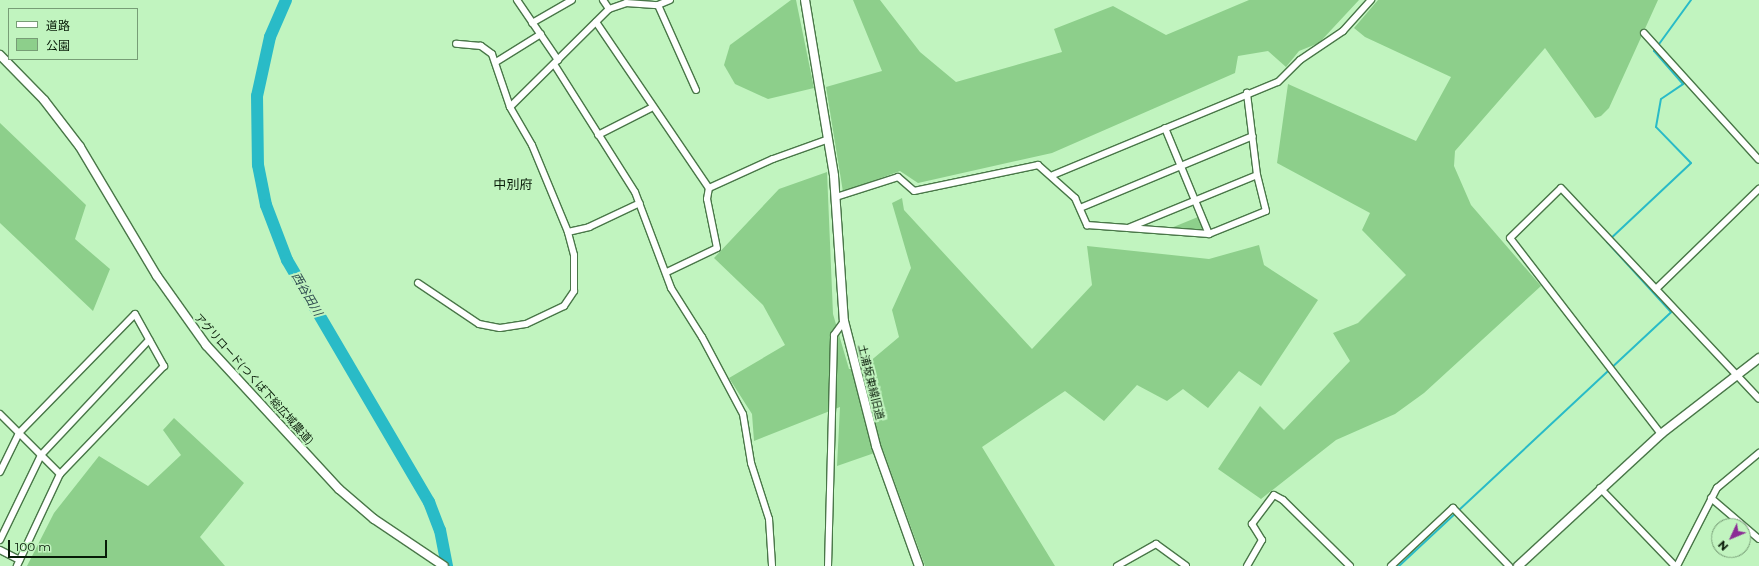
<!DOCTYPE html>
<meta charset="utf-8">
<style>
body{margin:0}
#map{position:relative;width:1759px;height:566px;overflow:hidden;background:#c1f4bf;font-family:Montserrat,"Noto Sans JP",sans-serif}
div>[style]{position:absolute}
[style*='--x']{left:calc(var(--x)*1px);top:calc(var(--y)*1px);width:calc(var(--w)*1px);rotate:calc(var(--a)*1deg)}
.green>*{inset:0;background:#8dcf8b}
.stream>*{height:2px;margin:-1px;padding:0 1px;transform-origin:1px;border-radius:1px;background:#29bbc7}
.river>*{height:12px;margin:-6px;padding:0 6px;transform-origin:6px;border-radius:6px;background:#29bbc7}
.roads{filter:drop-shadow(1px 0 #497748) drop-shadow(-1px 0 #497748) drop-shadow(0 1px #497748) drop-shadow(0 -1px #497748)}
.minor>*{height:6px;margin:-3px;padding:0 3px;transform-origin:3px;border-radius:3px;background:#fff}
.tertiary>*{height:8px;margin:-4px;padding:0 4px;transform-origin:4px;border-radius:4px;background:#fff}
span{translate:-50% -50%;white-space:nowrap;text-align:center;line-height:1.15;-webkit-text-stroke:4px #c1f4bf;paint-order:stroke}
.street-label{font-size:11px;color:#081b08}
.water-label{font-size:12px;color:#304d50;font-style:italic}
.quarter-label{font-size:13px;color:#081b08}
.legend{position:absolute;left:8px;top:8px;width:130px;height:52px;box-sizing:border-box;background:#c1f4bf;border:1px solid #779d76;margin:0;padding:5px 7px;list-style:none;font-size:12px;color:#081b08}
.legend li{display:flex;align-items:center;gap:8px;height:20px}
.legend b{width:20px;border:1px solid #779d76}
.north{position:absolute;left:1711px;top:518px;width:40px;height:40px;box-sizing:border-box;background:#c1f4bf;border:1px solid #779d76;border-radius:50%;rotate:226deg;font-size:11px;font-weight:700;line-height:16px;text-align:center;color:#081b08}
.north::after{content:'';display:block;margin:auto;width:14px;height:18px;background:#8b2c95;clip-path:polygon(50% 0,100% 100%,50% 72%,0 100%)}
.scale{position:absolute;left:8px;top:540px;width:99px;height:18px;box-sizing:border-box;border:2px solid #081b08;border-top:0;padding-left:5px;font-size:12px;line-height:14px;white-space:nowrap;color:#081b08;-webkit-text-stroke:3px #c1f4bf;paint-order:stroke}
</style>
<div id="map">
<div class="green">
<i style="clip-path:polygon(791px 0,796px 0,814px 88px,768px 99px,735px 84px,724px 65px,730px 45px)"></i>
<i style="clip-path:polygon(853px 0,880px 0,920px 52px,956px 82px,1062px 52px,1054px 29px,1113px 6px,1166px 35px,1249px 0,1359px 0,1319px 43px,1299px 51px,1286px 67px,1268px 51px,1238px 56px,1235px 73px,1052px 153px,918px 183px,900px 171px,843px 192px,826px 87px,882px 71px)"></i>
<i style="clip-path:polygon(1378px 0,1658px 0,1609px 108px,1601px 116px,1595px 118px,1545px 48px,1455px 151px,1454px 166px,1471px 205px,1541px 286px,1424px 393px,1395px 414px,1336px 440px,1261px 499px,1218px 469px,1260px 406px,1284px 430px,1350px 361px,1333px 333px,1358px 323px,1406px 275px,1362px 230px,1370px 213px,1277px 163px,1288px 84px,1416px 141px,1451px 77px,1365px 37px,1354px 28px)"></i>
<i style="clip-path:polygon(0 123px,86px 205px,75px 239px,110px 269px,93px 311px,0 223px)"></i>
<i style="clip-path:polygon(827px 172px,833px 314px,849px 369px,862px 368px,899px 337px,892px 310px,911px 268px,892px 203px,902px 198px,904px 210px,1032px 349px,1092px 285px,1087px 246px,1209px 259px,1259px 245px,1264px 265px,1318px 300px,1261px 386px,1239px 371px,1208px 408px,1183px 389px,1167px 401px,1137px 385px,1104px 421px,1065px 391px,982px 447px,1055px 566px,925px 566px,883px 450px,837px 466px,840px 407px,754px 441px,752px 414px,729px 378px,785px 345px,763px 305px,714px 258px,779px 189px)"></i>
<i style="clip-path:polygon(1198px 217px,1204px 231px,1171px 228px)"></i>
<i style="clip-path:polygon(174px 418px,244px 483px,200px 537px,225px 566px,27px 566px,54px 513px,99px 456px,148px 486px,181px 455px,163px 430px)"></i>
</div>
<div class="stream">
<i style="--x:1399;--y:566;--w:372;--a:-43"></i>
<i style="--x:1671;--y:312;--w:95;--a:-132.4"></i>
<i style="--x:1607;--y:242;--w:115;--a:-43.2"></i>
<i style="--x:1691;--y:163;--w:50;--a:-134.2"></i>
<i style="--x:1656;--y:127;--w:28;--a:-80"></i>
<i style="--x:1661;--y:99;--w:27;--a:-34"></i>
<i style="--x:1683;--y:84;--w:44;--a:-131.3"></i>
<i style="--x:1654;--y:51;--w:63;--a:-54"></i>
</div>
<div class="river">
<i style="--x:286;--y:0;--w:40;--a:113.4"></i>
<i style="--x:270;--y:37;--w:60;--a:102.4"></i>
<i style="--x:257;--y:96;--w:69;--a:89.2"></i>
<i style="--x:258;--y:165;--w:41;--a:78.7"></i>
<i style="--x:266;--y:205;--w:59;--a:69.1"></i>
<i style="--x:287;--y:260;--w:281;--a:59.6"></i>
<i style="--x:429;--y:502;--w:30;--a:69"></i>
<i style="--x:440;--y:530;--w:37;--a:79"></i>
</div>
<div class="roads">
<div class="minor">
<i style="--x:517;--y:0;--w:73;--a:55.7"></i>
<i style="--x:603;--y:0;--w:11;--a:56"></i>
<i style="--x:658;--y:5;--w:93;--a:65.9"></i>
<i style="--x:596;--y:22;--w:201;--a:55.8"></i>
<i style="--x:709;--y:188;--w:70;--a:-24.4"></i>
<i style="--x:773;--y:159;--w:59;--a:-19.7"></i>
<i style="--x:532;--y:23;--w:46;--a:-29.9"></i>
<i style="--x:1644;--y:33;--w:171;--a:47.8"></i>
<i style="--x:496;--y:62;--w:53;--a:-31.9"></i>
<i style="--x:554;--y:64;--w:151;--a:57.7"></i>
<i style="--x:635;--y:192;--w:103;--a:69.4"></i>
<i style="--x:671;--y:288;--w:58;--a:57.7"></i>
<i style="--x:702;--y:337;--w:87;--a:62"></i>
<i style="--x:743;--y:414;--w:50;--a:80.7"></i>
<i style="--x:751;--y:463;--w:59;--a:72.2"></i>
<i style="--x:769;--y:519;--w:47;--a:86.3"></i>
<i style="--x:510;--y:107;--w:139;--a:-44.7"></i>
<i style="--x:609;--y:9;--w:18;--a:-19"></i>
<i style="--x:626;--y:3;--w:32;--a:4"></i>
<i style="--x:658;--y:5;--w:13;--a:-23"></i>
<i style="--x:1165;--y:128;--w:115;--a:67.5"></i>
<i style="--x:598;--y:135;--w:59;--a:-27"></i>
<i style="--x:1053;--y:175;--w:243;--a:-22.5"></i>
<i style="--x:1278;--y:82;--w:31;--a:-45"></i>
<i style="--x:1300;--y:60;--w:52;--a:-34"></i>
<i style="--x:1343;--y:31;--w:42;--a:-47.9"></i>
<i style="--x:836;--y:197;--w:65;--a:-17.9"></i>
<i style="--x:898;--y:177;--w:21;--a:41"></i>
<i style="--x:914;--y:191;--w:127;--a:-11.8"></i>
<i style="--x:1038;--y:165;--w:50;--a:41.7"></i>
<i style="--x:1075;--y:198;--w:30;--a:66"></i>
<i style="--x:1087;--y:225;--w:122;--a:4.2"></i>
<i style="--x:1209;--y:234;--w:61;--a:-22"></i>
<i style="--x:1266;--y:211;--w:37;--a:-104"></i>
<i style="--x:1257;--y:175;--w:83;--a:-97"></i>
<i style="--x:1080;--y:208;--w:187;--a:-22.6"></i>
<i style="--x:1128;--y:228;--w:139;--a:-22.3"></i>
<i style="--x:568;--y:232;--w:22;--a:-13"></i>
<i style="--x:589;--y:227;--w:56;--a:-25.2"></i>
<i style="--x:667;--y:272;--w:55;--a:-25.6"></i>
<i style="--x:717;--y:248;--w:50;--a:-101.5"></i>
<i style="--x:707;--y:199;--w:11;--a:-80"></i>
<i style="--x:418;--y:283;--w:73;--a:33.9"></i>
<i style="--x:479;--y:324;--w:21;--a:11"></i>
<i style="--x:500;--y:328;--w:26;--a:-9"></i>
<i style="--x:526;--y:324;--w:42;--a:-25.3"></i>
<i style="--x:564;--y:306;--w:18;--a:-56"></i>
<i style="--x:574;--y:291;--w:36;--a:-90"></i>
<i style="--x:574;--y:255;--w:24;--a:-105"></i>
<i style="--x:568;--y:232;--w:94;--a:-112.5"></i>
<i style="--x:532;--y:145;--w:44;--a:-120.1"></i>
<i style="--x:510;--y:107;--w:56;--a:-108.8"></i>
<i style="--x:492;--y:54;--w:14;--a:-144"></i>
<i style="--x:481;--y:46;--w:25;--a:-175"></i>
<i style="--x:1656;--y:289;--w:144;--a:-44.2"></i>
<i style="--x:0;--y:414;--w:85;--a:45"></i>
<i style="--x:1661;--y:434;--w:247;--a:-127.6"></i>
<i style="--x:1510;--y:238;--w:71;--a:-44.4"></i>
<i style="--x:1561;--y:188;--w:289;--a:46.8"></i>
<i style="--x:0;--y:472;--w:43;--a:-64"></i>
<i style="--x:19;--y:433;--w:166;--a:-45.7"></i>
<i style="--x:135;--y:314;--w:60;--a:60.9"></i>
<i style="--x:164;--y:366;--w:150;--a:133.9"></i>
<i style="--x:60;--y:474;--w:102;--a:115.1"></i>
<i style="--x:1600;--y:488;--w:108;--a:46.1"></i>
<i style="--x:1711;--y:498;--w:63;--a:40.5"></i>
<i style="--x:0;--y:540;--w:94;--a:-64.2"></i>
<i style="--x:41;--y:455;--w:158;--a:-46.8"></i>
<i style="--x:0;--y:550;--w:22;--a:27"></i>
<i style="--x:828;--y:566;--w:231;--a:-88.5"></i>
<i style="--x:834;--y:335;--w:17;--a:-54"></i>
<i style="--x:1117;--y:566;--w:45;--a:-29.4"></i>
<i style="--x:1156;--y:544;--w:37;--a:36"></i>
<i style="--x:1247;--y:566;--w:30;--a:-60"></i>
<i style="--x:1262;--y:540;--w:19;--a:-122"></i>
<i style="--x:1252;--y:524;--w:36;--a:-53"></i>
<i style="--x:1274;--y:495;--w:10;--a:29"></i>
<i style="--x:1283;--y:500;--w:94;--a:44.6"></i>
<i style="--x:1391;--y:566;--w:85;--a:-43.1"></i>
<i style="--x:1453;--y:508;--w:81;--a:46"></i>
<i style="--x:1677;--y:566;--w:88;--a:-62.9"></i>
<i style="--x:1717;--y:488;--w:55;--a:-39.8"></i>
</div>
<div class="tertiary">
<i style="--x:805;--y:0;--w:178;--a:80.6"></i>
<i style="--x:834;--y:176;--w:145;--a:86.1"></i>
<i style="--x:844;--y:321;--w:129;--a:75.6"></i>
<i style="--x:876;--y:446;--w:127;--a:70.3"></i>
<i style="--x:0;--y:55;--w:63;--a:45.6"></i>
<i style="--x:44;--y:100;--w:59;--a:52.5"></i>
<i style="--x:80;--y:147;--w:150;--a:59.2"></i>
<i style="--x:157;--y:276;--w:85;--a:54.6"></i>
<i style="--x:206;--y:345;--w:196;--a:47.3"></i>
<i style="--x:339;--y:489;--w:46;--a:40.6"></i>
<i style="--x:374;--y:519;--w:84;--a:33.9"></i>
<i style="--x:1518;--y:566;--w:195;--a:-42.7"></i>
<i style="--x:1661;--y:434;--w:124;--a:-37.8"></i>
</div>
</div>
<div class="street-label">
<span style="left:254px;top:379px;rotate:48deg">アグリロード(つくば下総広域農道)</span>
<span style="left:871px;top:382px;rotate:76deg">土浦坂東線旧道</span>
</div>
<div class="water-label">
<span style="left:307px;top:294px;rotate:60deg">西谷田川</span>
</div>
<div class="quarter-label">
<span style="left:513px;top:184px">中別府</span>
</div>
<ul class="legend">
<li><b style="height:5px;background:#fff"></b>道路</li>
<li><b style="height:11px;background:#8dcf8b"></b>公園</li>
</ul>
<div class="north">N</div>
<div class="scale">100 m</div>
</div>
